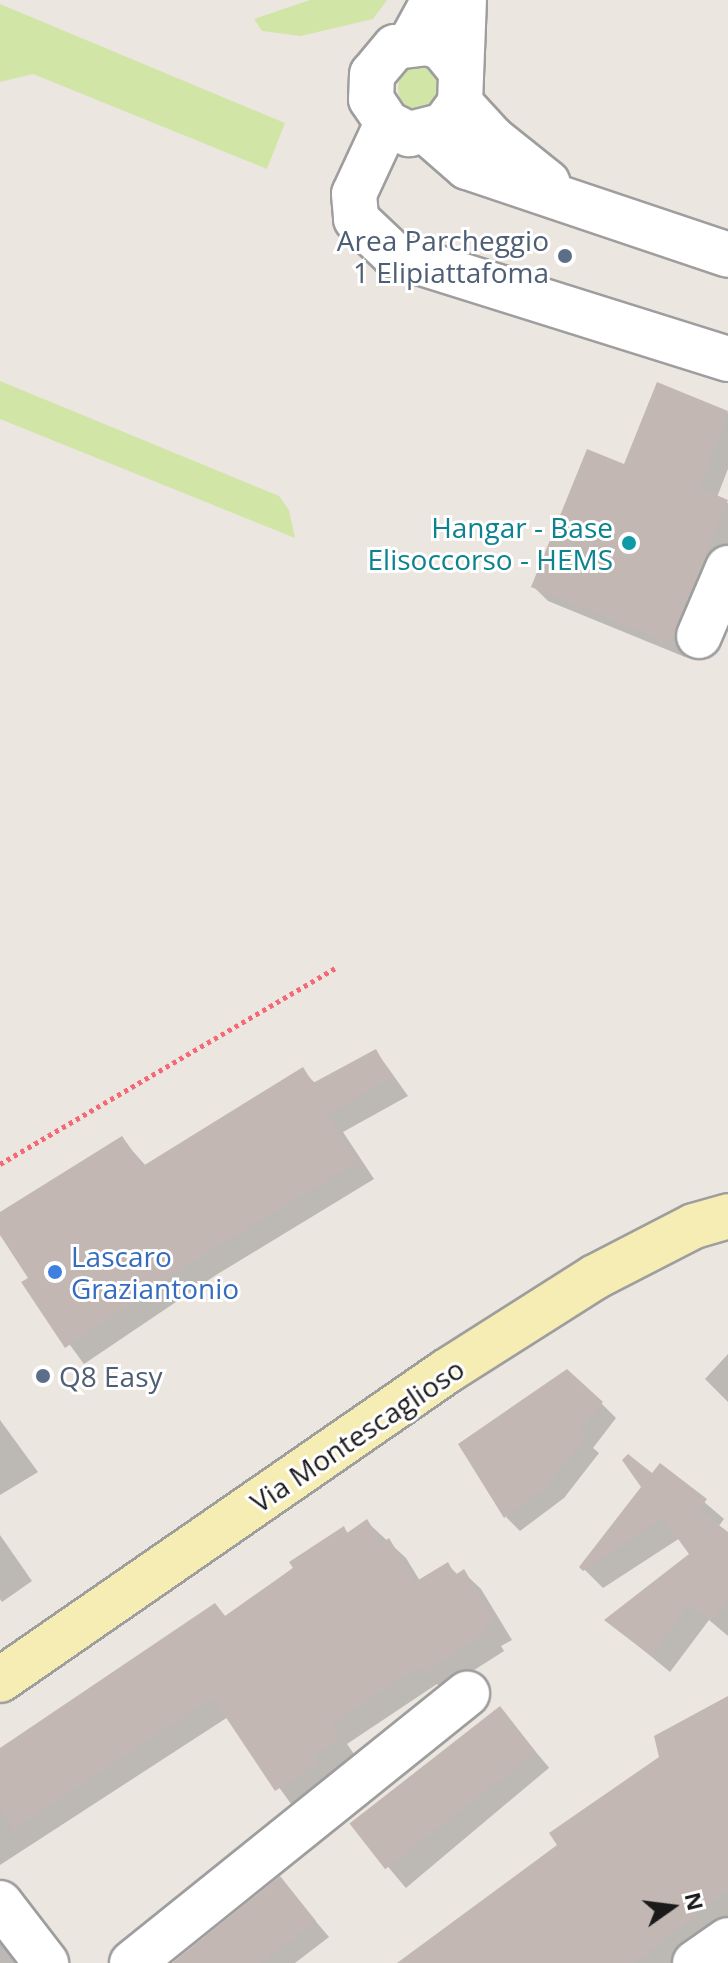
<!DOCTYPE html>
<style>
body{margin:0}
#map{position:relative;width:728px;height:1963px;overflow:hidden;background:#ece6e0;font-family:"Open Sans",sans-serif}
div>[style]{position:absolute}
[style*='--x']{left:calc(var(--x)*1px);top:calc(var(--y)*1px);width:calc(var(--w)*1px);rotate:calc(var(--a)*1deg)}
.grass>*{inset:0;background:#d1e5a7}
.round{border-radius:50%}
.shadow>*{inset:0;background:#0003;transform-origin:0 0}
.building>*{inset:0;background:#c3b7b4;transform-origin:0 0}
.path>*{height:5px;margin-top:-2.5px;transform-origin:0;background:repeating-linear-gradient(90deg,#f46975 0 4px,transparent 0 8px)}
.roads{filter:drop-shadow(2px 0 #9e9e9e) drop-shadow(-2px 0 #9e9e9e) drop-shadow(0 2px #9e9e9e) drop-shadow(0 -2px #9e9e9e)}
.minor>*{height:44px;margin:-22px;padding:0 22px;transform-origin:22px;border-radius:22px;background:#fff}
.secondary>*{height:44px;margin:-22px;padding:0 22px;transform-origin:22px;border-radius:22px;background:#f6edb4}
.dots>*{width:22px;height:22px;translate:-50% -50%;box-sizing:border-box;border:4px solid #fff;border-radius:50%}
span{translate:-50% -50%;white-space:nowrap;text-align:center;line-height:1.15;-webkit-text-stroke:6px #fff;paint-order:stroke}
.service-label{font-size:28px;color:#4e5e75}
.right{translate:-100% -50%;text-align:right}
.left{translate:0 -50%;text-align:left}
.culture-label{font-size:28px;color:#0d838f}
.shop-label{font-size:28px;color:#366cbe}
.street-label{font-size:28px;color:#1a1a1a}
.north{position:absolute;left:632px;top:1867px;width:80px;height:80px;-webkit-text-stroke:6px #fff;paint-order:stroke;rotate:76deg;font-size:22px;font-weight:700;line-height:32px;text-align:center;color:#1a1a1a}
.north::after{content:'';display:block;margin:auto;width:28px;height:36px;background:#1a1a1a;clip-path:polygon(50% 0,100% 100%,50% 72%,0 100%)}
</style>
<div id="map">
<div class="grass">
<i style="clip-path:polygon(310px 0,387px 0,373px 19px,301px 36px,262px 31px,254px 19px)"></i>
<i style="clip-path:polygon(0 4px,285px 123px,267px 169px,33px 74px,0 82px)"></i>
<i class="round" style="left:398px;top:66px;width:44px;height:44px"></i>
<i style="clip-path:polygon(0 381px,279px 496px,289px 510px,295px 538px,0 419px)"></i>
</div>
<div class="shadow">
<i style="clip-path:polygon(658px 385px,728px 413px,728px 469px,717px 497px,728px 503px,728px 550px,685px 657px,548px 601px,533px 586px,625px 466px)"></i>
<i style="clip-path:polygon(376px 1051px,408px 1096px,343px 1132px,374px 1179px,216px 1275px,84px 1364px,24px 1283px,31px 1278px,0 1232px,0 1214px,122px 1139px,146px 1166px,302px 1070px,316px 1084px)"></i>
<i style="clip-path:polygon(728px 1354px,728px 1402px,705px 1379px)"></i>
<i style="clip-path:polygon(601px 1403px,616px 1418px,593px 1448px,599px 1453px,564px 1498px,520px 1531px,506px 1517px)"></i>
<i style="clip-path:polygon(0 1420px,38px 1472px,0 1495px)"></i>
<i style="clip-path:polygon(661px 1465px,724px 1519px,718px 1527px,728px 1534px,728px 1636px,709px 1620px,670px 1672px,607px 1620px,691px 1554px,680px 1538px,603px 1588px,582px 1567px)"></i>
<i style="clip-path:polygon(367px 1522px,406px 1558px,420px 1581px,447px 1564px,458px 1575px,463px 1572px,481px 1589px,512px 1640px,501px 1646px,504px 1651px,443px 1690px,437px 1684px,347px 1744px,356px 1757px,331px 1774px,335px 1781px,294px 1808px,228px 1717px,0 1865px,0 1751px,215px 1606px,227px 1618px,344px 1529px,349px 1534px)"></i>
<i style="clip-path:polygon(0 1535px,32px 1581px,2px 1602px,0 1599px)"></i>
<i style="clip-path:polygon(728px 1699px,728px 1920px,677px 1963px,433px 1963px)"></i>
<i style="left:499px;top:1708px;width:78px;height:187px;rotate:50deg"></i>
<i style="clip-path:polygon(280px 1879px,329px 1937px,295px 1963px,175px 1963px)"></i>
<i style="clip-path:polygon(0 1943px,7px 1951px,17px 1963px,0 1963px)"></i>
</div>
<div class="building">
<i style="clip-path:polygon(657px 382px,728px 411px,700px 488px,728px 500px,670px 643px,531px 587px,587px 449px,624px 464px)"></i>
<i style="clip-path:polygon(376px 1049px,392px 1078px,327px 1114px,358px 1162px,198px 1258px,65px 1348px,21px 1282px,28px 1278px,0 1235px,0 1212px,122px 1136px,143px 1166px,303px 1067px,313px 1083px)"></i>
<i style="clip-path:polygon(567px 1369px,603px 1402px,579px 1432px,586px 1437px,541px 1492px,504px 1518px,458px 1444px)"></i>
<i style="clip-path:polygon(628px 1454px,652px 1473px,660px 1463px,707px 1499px,699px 1510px,728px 1532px,728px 1599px,711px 1621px,689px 1604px,651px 1656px,604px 1620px,689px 1554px,663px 1518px,583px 1571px,579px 1567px,641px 1487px,622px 1460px)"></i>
<i style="clip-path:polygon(367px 1519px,382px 1543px,389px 1538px,415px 1582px,448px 1562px,455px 1575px,464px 1569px,495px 1622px,485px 1628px,488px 1632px,424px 1674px,419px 1667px,331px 1725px,340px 1739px,314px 1756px,318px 1763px,275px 1791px,213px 1698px,14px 1830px,0 1808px,0 1748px,215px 1603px,225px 1616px,293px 1568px,289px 1562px,344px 1526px,347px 1533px)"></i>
<i style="clip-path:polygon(728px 1696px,728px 1890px,634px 1963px,397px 1963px,557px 1845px,549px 1833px,659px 1757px,654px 1736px)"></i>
<i style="left:500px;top:1706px;width:58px;height:191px;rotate:52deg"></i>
<i style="clip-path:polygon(280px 1876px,316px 1921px,261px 1963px,172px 1963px)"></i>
</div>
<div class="path">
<i style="--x:0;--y:1164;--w:388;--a:-30.3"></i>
</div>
<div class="roads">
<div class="minor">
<i style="--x:411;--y:42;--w:48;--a:-61.3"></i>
<i style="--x:459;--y:69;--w:27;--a:-129"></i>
<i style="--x:442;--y:48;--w:15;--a:-160"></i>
<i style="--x:428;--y:43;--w:33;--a:173"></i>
<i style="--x:395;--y:47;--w:35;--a:130"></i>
<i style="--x:372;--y:74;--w:25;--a:92"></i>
<i style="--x:371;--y:99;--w:29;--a:56"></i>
<i style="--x:387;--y:123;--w:25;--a:27"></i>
<i style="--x:409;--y:134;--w:36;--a:-14"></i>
<i style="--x:444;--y:125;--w:27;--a:-54"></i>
<i style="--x:460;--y:103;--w:103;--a:-87.8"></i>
<i style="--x:460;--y:103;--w:49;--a:47.5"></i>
<i style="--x:493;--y:139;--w:70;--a:38.7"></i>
<i style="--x:387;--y:123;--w:78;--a:114.9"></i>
<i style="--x:354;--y:194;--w:25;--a:85"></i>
<i style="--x:356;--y:219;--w:51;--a:43.4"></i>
<i style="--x:393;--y:254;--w:351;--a:17.4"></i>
<i style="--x:428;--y:133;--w:52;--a:41.1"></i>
<i style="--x:467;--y:167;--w:275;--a:18.6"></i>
<i style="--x:699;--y:636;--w:74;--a:-66.9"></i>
<i style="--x:0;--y:1903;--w:76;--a:52.5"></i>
<i style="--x:132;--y:1963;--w:430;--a:-38.8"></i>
<i style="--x:695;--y:1963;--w:40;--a:-34.9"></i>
</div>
<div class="secondary">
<i style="--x:0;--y:1680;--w:543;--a:-34.66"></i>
<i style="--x:447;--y:1371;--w:175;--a:-32.4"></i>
<i style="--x:595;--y:1277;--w:111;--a:-27.3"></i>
<i style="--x:694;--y:1226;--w:35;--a:-16"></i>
</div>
</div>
<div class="dots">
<i style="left:565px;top:256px;background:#5c6f8a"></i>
<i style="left:629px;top:543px;background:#0f9aa8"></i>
<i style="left:55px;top:1272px;background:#3f7fe0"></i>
<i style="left:43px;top:1376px;background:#5c6f8a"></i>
</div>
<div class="service-label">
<span class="right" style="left:549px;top:256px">Area Parcheggio<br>1 Elipiattafoma</span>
<span class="left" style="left:59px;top:1376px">Q8 Easy</span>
</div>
<div class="culture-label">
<span class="right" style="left:613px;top:543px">Hangar - Base<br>Elisoccorso - HEMS</span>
</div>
<div class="shop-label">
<span class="left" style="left:71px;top:1272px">Lascaro<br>Graziantonio</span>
</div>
<div class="street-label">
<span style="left:357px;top:1435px;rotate:-34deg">Via Montescaglioso</span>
</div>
<div class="north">N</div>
</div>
